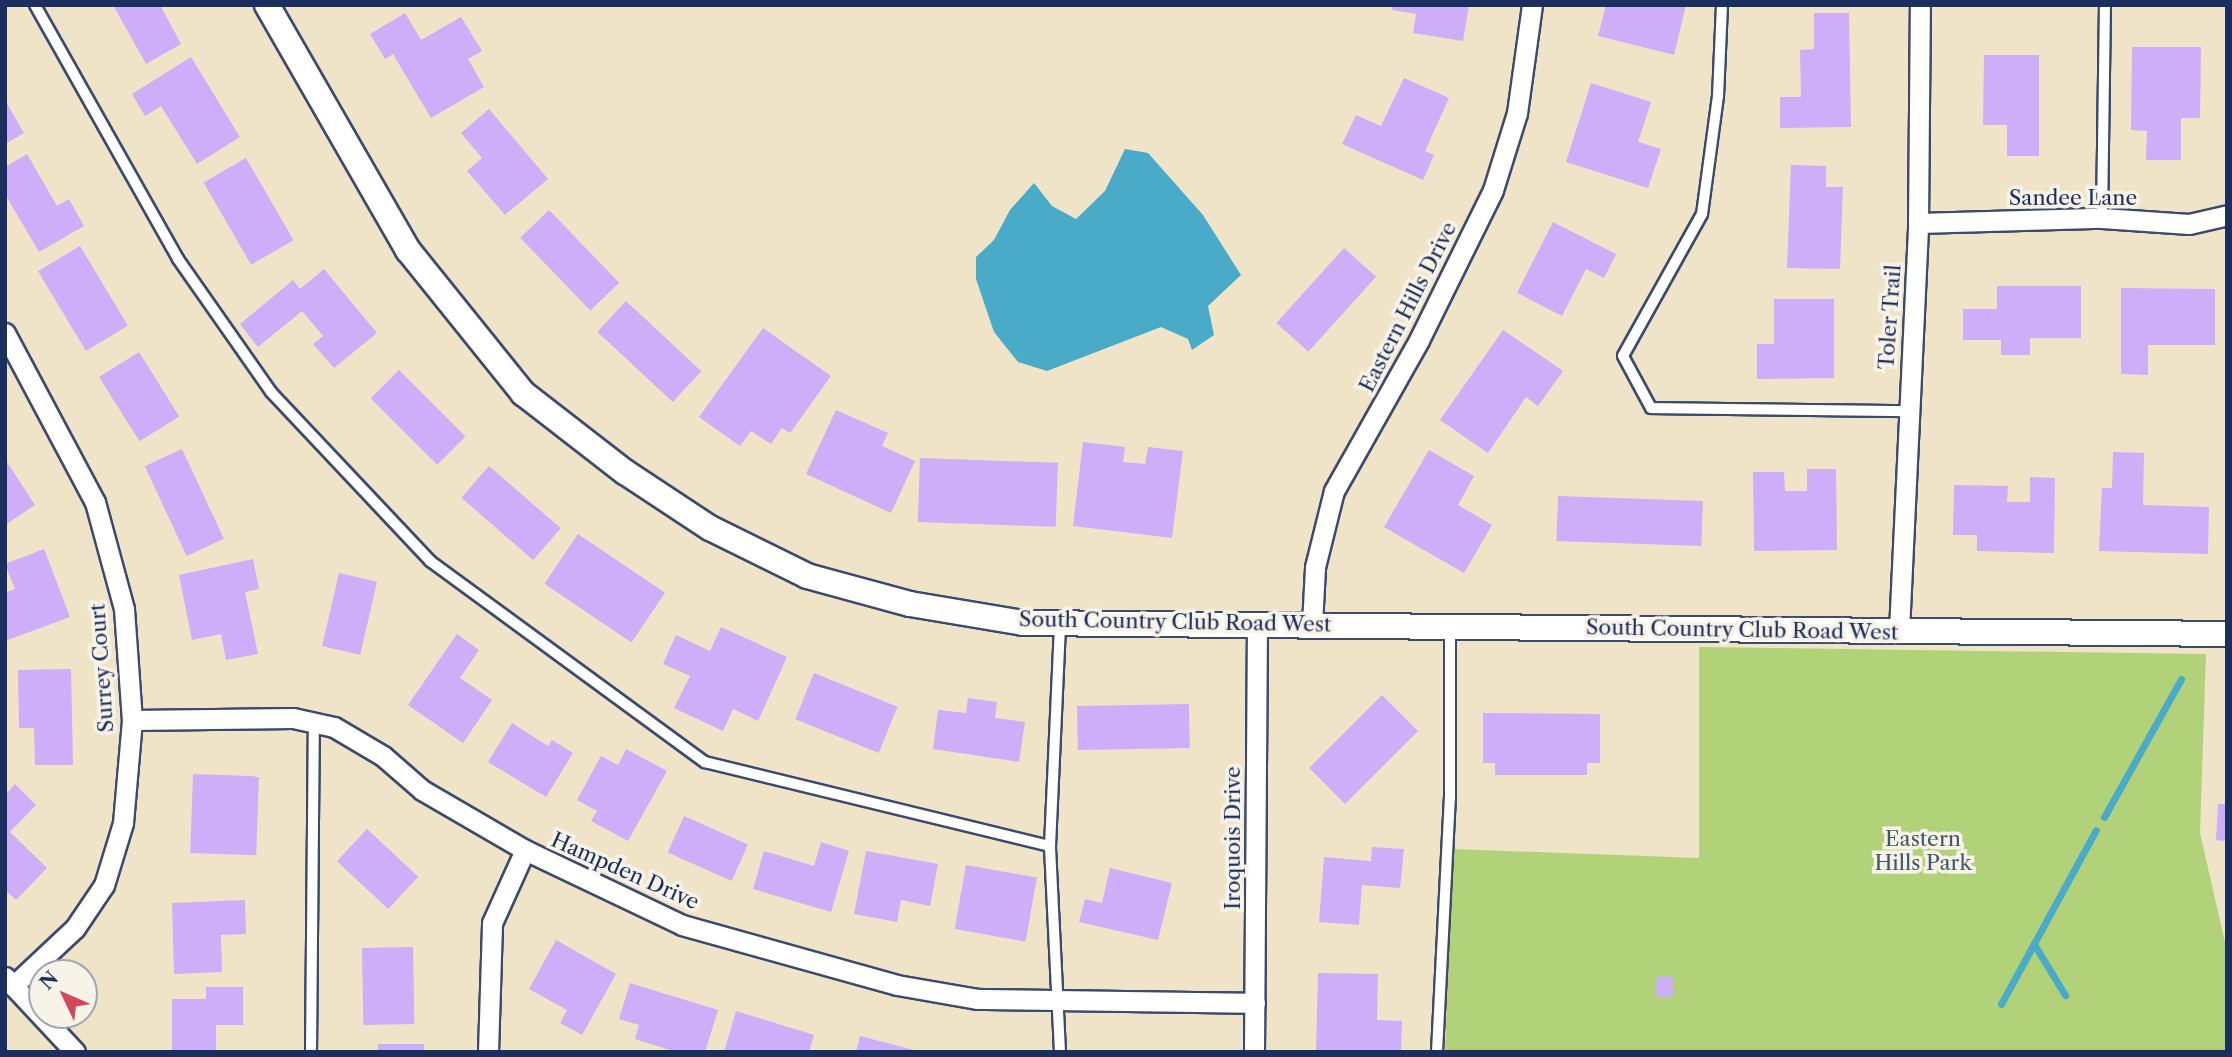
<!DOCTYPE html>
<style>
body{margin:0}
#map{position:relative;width:2232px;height:1057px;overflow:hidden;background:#f0e4c8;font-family:"Libre Caslon Text",serif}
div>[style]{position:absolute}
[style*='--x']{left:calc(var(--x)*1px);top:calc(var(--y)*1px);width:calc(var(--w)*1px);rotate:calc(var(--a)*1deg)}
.green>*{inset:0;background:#b2d27a}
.water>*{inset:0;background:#49abc8}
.stream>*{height:7px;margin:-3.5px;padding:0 3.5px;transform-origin:3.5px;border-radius:3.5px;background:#49abc8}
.building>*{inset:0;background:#ccaef9;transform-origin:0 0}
.roads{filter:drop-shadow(2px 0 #3b4a6e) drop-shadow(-2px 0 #3b4a6e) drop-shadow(0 2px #3b4a6e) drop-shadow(0 -2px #3b4a6e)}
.service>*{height:10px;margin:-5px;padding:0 5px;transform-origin:5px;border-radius:5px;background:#fff}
.minor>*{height:19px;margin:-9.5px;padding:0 9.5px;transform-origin:9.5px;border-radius:9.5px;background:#fff}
.tertiary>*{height:24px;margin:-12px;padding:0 12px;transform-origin:12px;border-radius:12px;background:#fff}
span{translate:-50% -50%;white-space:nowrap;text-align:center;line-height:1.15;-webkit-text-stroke:7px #f7f3e8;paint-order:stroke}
.street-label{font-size:21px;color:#1b2f5e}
.park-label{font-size:21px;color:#415865}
.frame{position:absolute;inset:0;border:7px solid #1b2f5e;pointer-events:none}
.north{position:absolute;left:28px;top:959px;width:70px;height:70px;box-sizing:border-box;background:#f7f3e8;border:2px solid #9fa5b1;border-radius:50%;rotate:314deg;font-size:19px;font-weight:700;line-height:28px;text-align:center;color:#1b2f5e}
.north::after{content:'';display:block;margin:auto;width:24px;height:32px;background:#d1495b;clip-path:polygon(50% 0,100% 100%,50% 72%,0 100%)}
</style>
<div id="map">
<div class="green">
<i style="clip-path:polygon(1699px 647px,2206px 654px,2200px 833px,2227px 951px,2227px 1052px,1445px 1052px,1453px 849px,1699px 858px)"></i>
</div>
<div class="water">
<i style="clip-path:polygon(1125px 149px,1148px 153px,1203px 215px,1241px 275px,1208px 306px,1214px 335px,1192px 350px,1188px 339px,1161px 327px,1047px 371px,1018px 362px,994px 332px,976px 279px,976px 257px,994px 240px,1010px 210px,1034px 183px,1052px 206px,1076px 219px,1105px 191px)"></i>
</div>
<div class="stream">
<i style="--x:2104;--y:817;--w:158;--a:-60.8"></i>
<i style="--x:2034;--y:944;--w:60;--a:58.7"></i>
<i style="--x:2001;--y:1004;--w:198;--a:-61.4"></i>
</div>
<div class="building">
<i style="clip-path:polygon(113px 5px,160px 5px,181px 44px,146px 64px)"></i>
<i style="clip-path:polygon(1392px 5px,1469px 5px,1463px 41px,1413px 33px,1416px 14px,1392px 10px)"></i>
<i style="clip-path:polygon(1606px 5px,1686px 5px,1674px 55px,1598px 36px)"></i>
<i style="clip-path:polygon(405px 13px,421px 40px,461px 17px,482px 51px,468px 59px,484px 87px,431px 118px,393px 54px,385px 59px,370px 34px)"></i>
<i style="clip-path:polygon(1814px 13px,1849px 13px,1851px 127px,1780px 128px,1780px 97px,1801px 97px,1800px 50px,1814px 49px)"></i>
<i style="clip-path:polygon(2132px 47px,2201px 47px,2200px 118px,2181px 118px,2181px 160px,2146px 160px,2147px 131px,2131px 130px)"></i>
<i style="clip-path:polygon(1984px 55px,2039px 55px,2039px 156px,2007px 156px,2007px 125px,1983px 125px)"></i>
<i style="clip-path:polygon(191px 57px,240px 137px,197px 164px,161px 106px,145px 116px,132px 94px)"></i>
<i style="clip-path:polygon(1404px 78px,1449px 98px,1425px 151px,1434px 155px,1423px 180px,1342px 144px,1356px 115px,1381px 126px)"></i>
<i style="clip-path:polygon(1591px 83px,1651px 102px,1638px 142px,1661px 149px,1648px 188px,1566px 162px)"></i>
<i style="clip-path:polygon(5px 100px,24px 133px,5px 144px)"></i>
<i style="clip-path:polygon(489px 109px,548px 179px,505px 215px,467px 171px,482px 158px,461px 133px)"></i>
<i style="clip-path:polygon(27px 154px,57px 206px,69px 199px,84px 226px,39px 252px,5px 194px,5px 167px)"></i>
<i style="left:246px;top:158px;width:95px;height:49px;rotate:60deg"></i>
<i style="clip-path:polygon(1791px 165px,1826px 166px,1826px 187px,1843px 187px,1840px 269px,1787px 268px)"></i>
<i style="left:549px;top:210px;width:101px;height:40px;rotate:46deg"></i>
<i style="clip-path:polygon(1553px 222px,1616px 254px,1604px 278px,1586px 269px,1562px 316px,1517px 293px)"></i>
<i style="left:80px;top:246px;width:93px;height:49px;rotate:59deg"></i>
<i style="left:1344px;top:248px;width:43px;height:101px;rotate:42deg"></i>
<i style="clip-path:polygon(324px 269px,377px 333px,334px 368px,313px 344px,323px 336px,302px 311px,258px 347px,240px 324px,293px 280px,300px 289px)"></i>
<i style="clip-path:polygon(1997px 286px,2081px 286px,2081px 338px,2030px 338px,2030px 355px,2001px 355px,2001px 340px,1963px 340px,1963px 309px,1997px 309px)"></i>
<i style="clip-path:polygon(2121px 288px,2215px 289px,2215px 345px,2148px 345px,2148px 375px,2121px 374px)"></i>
<i style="clip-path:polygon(1774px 299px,1834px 299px,1834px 378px,1757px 379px,1757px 344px,1774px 344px)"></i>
<i style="left:626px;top:301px;width:103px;height:42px;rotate:43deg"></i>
<i style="clip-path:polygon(763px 328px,831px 376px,790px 433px,782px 428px,771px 444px,751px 431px,740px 446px,699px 417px)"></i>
<i style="clip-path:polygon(1503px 330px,1563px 371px,1538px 406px,1526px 397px,1488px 453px,1440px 420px)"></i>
<i style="left:139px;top:352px;width:76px;height:47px;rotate:58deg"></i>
<i style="left:399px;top:370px;width:94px;height:40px;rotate:45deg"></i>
<i style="clip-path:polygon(836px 410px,888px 433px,882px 446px,915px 461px,891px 513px,806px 474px)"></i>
<i style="clip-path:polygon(1083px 442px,1125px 447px,1123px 462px,1145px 464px,1148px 447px,1183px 451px,1172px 538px,1073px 526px)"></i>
<i style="left:182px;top:449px;width:99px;height:41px;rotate:65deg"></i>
<i style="clip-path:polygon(1429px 450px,1474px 476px,1458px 505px,1492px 525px,1464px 573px,1384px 527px)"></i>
<i style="clip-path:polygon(2113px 452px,2144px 453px,2143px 505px,2209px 507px,2208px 554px,2099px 551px,2102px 488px,2112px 488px)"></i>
<i style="left:920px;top:458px;width:138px;height:64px;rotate:2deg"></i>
<i style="clip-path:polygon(5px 459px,35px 505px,5px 525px)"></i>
<i style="left:489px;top:466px;width:95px;height:42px;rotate:41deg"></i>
<i style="clip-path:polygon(1807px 469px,1836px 469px,1837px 550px,1754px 551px,1753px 472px,1784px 472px,1785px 491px,1807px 491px)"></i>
<i style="clip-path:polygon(2030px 477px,2055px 478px,2054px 553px,1977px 551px,1977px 535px,1953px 535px,1954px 485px,2008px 486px,2007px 502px,2030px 502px)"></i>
<i style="left:1558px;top:496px;width:145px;height:45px;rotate:2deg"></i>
<i style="left:578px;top:534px;width:105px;height:60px;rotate:34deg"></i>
<i style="clip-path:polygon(44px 549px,70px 617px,5px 641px,5px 593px,15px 589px,5px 564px)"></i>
<i style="clip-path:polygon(253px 559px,259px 589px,245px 592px,258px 654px,226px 660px,221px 634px,192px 640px,179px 575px)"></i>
<i style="left:339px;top:573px;width:39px;height:75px;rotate:13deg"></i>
<i style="clip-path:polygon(721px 627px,787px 657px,758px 721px,733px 709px,723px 731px,674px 708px,690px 676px,663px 664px,676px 635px,710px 651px)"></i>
<i style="clip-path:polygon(457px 634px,479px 650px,460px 678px,492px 700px,463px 743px,408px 705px)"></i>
<i style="clip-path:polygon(71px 669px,73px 765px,35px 765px,34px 728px,19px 728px,18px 670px)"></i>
<i style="left:814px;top:673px;width:90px;height:50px;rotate:22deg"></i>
<i style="left:1382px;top:695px;width:51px;height:103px;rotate:45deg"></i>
<i style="clip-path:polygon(968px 698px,997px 702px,995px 718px,1025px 722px,1019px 762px,933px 749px,938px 710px,966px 713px)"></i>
<i style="left:1189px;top:704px;width:44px;height:112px;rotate:89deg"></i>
<i style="clip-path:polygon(1483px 713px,1600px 714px,1600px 763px,1587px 763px,1587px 775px,1495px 775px,1495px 763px,1483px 763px)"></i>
<i style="clip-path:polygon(512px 723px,548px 746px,552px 740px,573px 753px,546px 797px,488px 762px)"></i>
<i style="clip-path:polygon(626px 749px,667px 771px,628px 841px,591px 821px,597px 811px,577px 800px,601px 756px,618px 765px)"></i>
<i style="left:193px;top:774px;width:66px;height:79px;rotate:2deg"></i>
<i style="clip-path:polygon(15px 784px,36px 805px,10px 832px,47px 868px,16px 900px,5px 890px,5px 795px)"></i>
<i style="clip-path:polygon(2218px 804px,2227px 804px,2227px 841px,2216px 840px)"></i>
<i style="left:684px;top:816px;width:70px;height:40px;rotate:24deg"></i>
<i style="left:367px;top:829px;width:70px;height:44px;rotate:43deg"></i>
<i style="clip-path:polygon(821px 842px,849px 851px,831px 912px,753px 889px,764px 851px,814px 866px)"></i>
<i style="clip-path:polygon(1372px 847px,1404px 849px,1400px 888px,1362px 885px,1359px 925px,1319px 922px,1324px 857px,1371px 861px)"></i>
<i style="clip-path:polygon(866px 851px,938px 864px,930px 906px,901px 900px,897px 922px,854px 914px)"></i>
<i style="left:966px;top:865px;width:72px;height:65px;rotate:10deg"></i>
<i style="clip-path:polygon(1110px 868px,1172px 883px,1158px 940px,1079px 922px,1085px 899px,1102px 903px)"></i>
<i style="clip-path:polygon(245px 900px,246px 934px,221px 935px,222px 972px,174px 974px,172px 903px)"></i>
<i style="clip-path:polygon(556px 940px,616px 974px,582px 1035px,560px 1023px,567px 1010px,529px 989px)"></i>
<i style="left:413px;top:947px;width:77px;height:51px;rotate:89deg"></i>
<i style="clip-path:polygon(1318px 973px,1378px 974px,1377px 1020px,1402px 1021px,1401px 1052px,1316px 1050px)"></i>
<i style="left:1656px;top:977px;width:17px;height:20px"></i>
<i style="clip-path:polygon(630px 983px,718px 1010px,705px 1052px,676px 1052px,635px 1039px,639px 1025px,619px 1019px)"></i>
<i style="clip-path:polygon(206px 987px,243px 987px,243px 1025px,216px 1025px,216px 1052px,172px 1052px,172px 999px,206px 999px)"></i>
<i style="clip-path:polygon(736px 1011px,814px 1035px,809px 1052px,724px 1052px)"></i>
<i style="clip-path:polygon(860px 1036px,918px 1051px,918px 1052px,856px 1052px)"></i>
<i style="left:378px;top:1044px;width:46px;height:8px"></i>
</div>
<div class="roads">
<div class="service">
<i style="--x:35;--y:5;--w:291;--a:60.6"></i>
<i style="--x:178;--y:259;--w:162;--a:55"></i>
<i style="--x:271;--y:392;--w:232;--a:46.7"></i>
<i style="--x:430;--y:561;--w:341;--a:36.2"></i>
<i style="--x:705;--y:762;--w:355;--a:13.7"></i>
<i style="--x:1722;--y:5;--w:91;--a:92.5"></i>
<i style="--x:1718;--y:96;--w:119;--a:97.7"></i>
<i style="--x:1702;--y:214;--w:162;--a:119.1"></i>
<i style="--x:1623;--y:356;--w:59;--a:61.7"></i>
<i style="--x:1651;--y:408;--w:256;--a:0.7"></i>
<i style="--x:2102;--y:218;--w:213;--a:-89.2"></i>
<i style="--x:311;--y:1052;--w:330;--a:-89.5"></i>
<i style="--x:1060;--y:1052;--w:206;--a:-92.8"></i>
<i style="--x:1050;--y:846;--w:222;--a:-87.4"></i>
<i style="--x:1437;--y:1052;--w:254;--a:-87.1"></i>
<i style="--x:1450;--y:798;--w:171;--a:-90"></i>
</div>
<div class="minor">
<i style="--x:1918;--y:223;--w:184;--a:-1.6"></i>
<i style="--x:2102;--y:218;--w:87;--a:3.9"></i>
<i style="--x:2189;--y:224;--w:39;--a:-13"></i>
<i style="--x:5;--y:333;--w:191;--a:62"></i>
<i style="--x:95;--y:502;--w:111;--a:74.8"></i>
<i style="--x:124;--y:609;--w:111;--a:85.9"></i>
<i style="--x:132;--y:720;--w:103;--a:95"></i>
<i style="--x:123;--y:823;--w:65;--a:107"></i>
<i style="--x:104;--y:885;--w:52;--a:124"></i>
<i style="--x:75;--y:928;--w:85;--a:136.9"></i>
<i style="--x:1312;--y:625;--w:58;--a:-87"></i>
<i style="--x:1315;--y:567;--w:78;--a:-76"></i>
<i style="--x:1334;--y:491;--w:173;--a:-60.6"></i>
<i style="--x:1419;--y:340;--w:167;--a:-63.7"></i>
<i style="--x:1493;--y:190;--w:81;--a:-72.7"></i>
<i style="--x:1517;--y:113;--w:109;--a:-82.1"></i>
<i style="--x:1899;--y:631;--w:408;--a:-87.3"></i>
<i style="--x:1918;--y:223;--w:218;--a:-89.5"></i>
<i style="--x:132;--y:720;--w:161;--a:-0.7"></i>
<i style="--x:293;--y:718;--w:42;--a:12.4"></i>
<i style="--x:334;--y:727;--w:57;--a:30.6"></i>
<i style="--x:383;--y:756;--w:52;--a:41.1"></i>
<i style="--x:422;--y:790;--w:119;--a:30.2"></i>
<i style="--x:525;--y:850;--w:174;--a:25.5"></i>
<i style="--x:682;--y:925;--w:223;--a:15.6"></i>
<i style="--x:897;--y:985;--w:81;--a:9.9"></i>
<i style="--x:977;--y:999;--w:278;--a:0.8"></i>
<i style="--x:5;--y:977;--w:103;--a:47"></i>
<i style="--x:488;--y:1052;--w:129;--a:-88.2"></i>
<i style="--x:492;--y:923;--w:80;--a:-65.7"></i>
<i style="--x:1254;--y:1052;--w:427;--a:-89.6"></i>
</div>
<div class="tertiary">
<i style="--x:267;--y:5;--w:283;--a:60.1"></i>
<i style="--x:408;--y:250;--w:184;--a:51.2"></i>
<i style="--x:523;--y:393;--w:129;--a:37.8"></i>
<i style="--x:625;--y:472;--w:102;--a:33.4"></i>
<i style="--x:710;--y:528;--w:108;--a:26.3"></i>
<i style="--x:807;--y:576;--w:107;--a:15.2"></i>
<i style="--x:910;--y:604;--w:115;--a:9.5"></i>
<i style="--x:1023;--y:623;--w:1204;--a:0.52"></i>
</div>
</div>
<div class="street-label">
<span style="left:2073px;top:198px">Sandee Lane</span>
<span style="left:1408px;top:307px;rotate:-63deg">Eastern Hills Drive</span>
<span style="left:1890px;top:317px;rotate:-86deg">Toler Trail</span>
<span style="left:1175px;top:622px;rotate:1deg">South Country Club Road West</span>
<span style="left:1742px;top:630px;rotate:1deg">South Country Club Road West</span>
<span style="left:102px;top:668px;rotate:-94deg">Surrey Court</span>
<span style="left:1233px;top:838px;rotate:-90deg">Iroquois Drive</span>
<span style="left:625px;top:871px;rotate:24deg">Hampden Drive</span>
</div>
<div class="park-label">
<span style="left:1923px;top:851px">Eastern<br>Hills Park</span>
</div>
<div class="frame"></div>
<div class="north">N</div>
</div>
